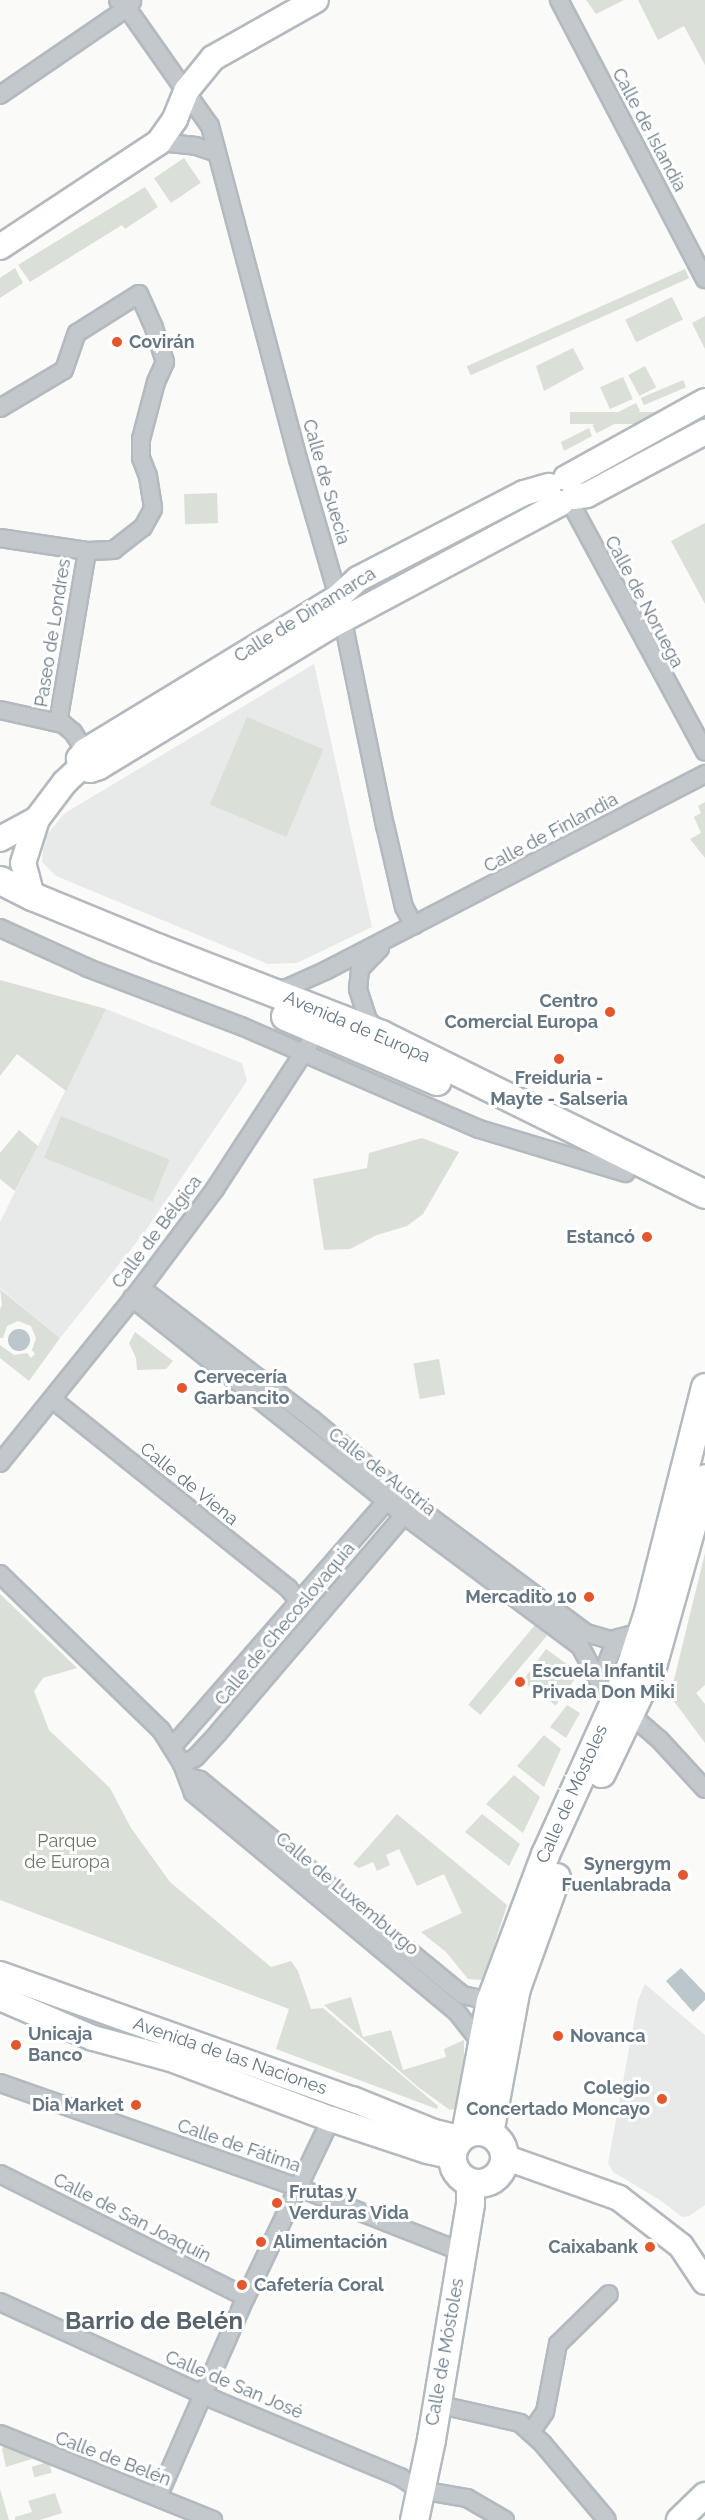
<!DOCTYPE html>
<meta charset="utf-8">
<style>
body{margin:0}
#map{position:relative;width:705px;height:2520px;overflow:hidden;background:#fafaf8;font-family:Raleway,sans-serif}
div>[style]{position:absolute}
[style*='--x']{left:calc(var(--x)*1px);top:calc(var(--y)*1px);width:calc(var(--w)*1px);rotate:calc(var(--a)*1deg)}
.built>*{inset:0;background:#e8e9e9}
.green>*{inset:0;background:#dadfd7;transform-origin:0 0}
.water>*{inset:0;background:#bbc7cb}
.round{border-radius:50%}
.roads{filter:drop-shadow(2px 0 #b3babf) drop-shadow(-2px 0 #b3babf) drop-shadow(0 2px #b3babf) drop-shadow(0 -2px #b3babf)}
.street>*{height:16px;margin:-8px;padding:0 8px;transform-origin:8px;border-radius:8px;background:#c3c8cc}
.secondary>*{height:24px;margin:-12px;padding:0 12px;transform-origin:12px;border-radius:12px;background:#fff}
.primary>*{height:27px;margin:-13.5px;padding:0 13.5px;transform-origin:13.5px;border-radius:13.5px;background:#fff}
.primary>.ring{margin:-13.5px;padding:0;box-sizing:content-box;background:none;border:27px solid #fff;border-radius:50%}
.dots>*{width:16px;height:16px;translate:-50% -50%;box-sizing:border-box;border:3px solid #fff;border-radius:50%}
span{translate:-50% -50%;white-space:nowrap;text-align:center;line-height:1.15;-webkit-text-stroke:6px #fff;paint-order:stroke}
.street-label{font-size:18px;color:#657683}
.poi-label{font-size:18px;color:#657683;font-weight:700}
.left{translate:0 -50%;text-align:left}
.right{translate:-100% -50%;text-align:right}
.park-label{font-size:18px;color:#687a64}
.district-label{font-size:24px;color:#57646e;font-weight:700}
</style>
<div id="map">
<div class="built">
<i style="clip-path:polygon(314px 664px,372px 927px,297px 963px,268px 964px,56px 876px,42px 862px,44px 838px,65px 813px)"></i>
<i style="clip-path:polygon(106px 1009px,242px 1063px,247px 1081px,144px 1233px,60px 1338px,0 1288px,0 1222px)"></i>
<i style="clip-path:polygon(645px 1984px,705px 2035px,705px 2205px,689px 2216px,682px 2217px,660px 2200px,613px 2172px,608px 2163px,638px 2000px)"></i>
</div>
<div class="green">
<i style="clip-path:polygon(586px 0,624px 0,596px 14px)"></i>
<i style="clip-path:polygon(638px 0,705px 0,705px 65px,684px 26px,658px 40px)"></i>
<i style="left:184px;top:158px;width:30px;height:36px;rotate:56deg"></i>
<i style="clip-path:polygon(145px 187px,158px 207px,125px 229px,122px 225px,30px 282px,18px 265px)"></i>
<i style="clip-path:polygon(15px 268px,23px 283px,0 298px,0 278px)"></i>
<i style="left:685px;top:269px;width:10px;height:239px;rotate:66deg"></i>
<i style="left:672px;top:297px;width:25px;height:52px;rotate:64deg"></i>
<i style="clip-path:polygon(705px 316px,705px 349px,692px 323px)"></i>
<i style="clip-path:polygon(573px 348px,584px 369px,544px 391px,536px 366px)"></i>
<i style="left:645px;top:366px;width:24px;height:19px;rotate:62deg"></i>
<i style="left:623px;top:377px;width:24px;height:25px;rotate:66deg"></i>
<i style="left:683px;top:380px;width:8px;height:46px;rotate:67deg"></i>
<i style="left:636px;top:403px;width:9px;height:49px;rotate:63deg"></i>
<i style="left:705px;top:412px;width:12px;height:135px;rotate:90deg"></i>
<i style="clip-path:polygon(589px 428px,592px 436px,564px 451px,561px 442px)"></i>
<i style="left:217px;top:493px;width:30px;height:33px;rotate:88deg"></i>
<i style="clip-path:polygon(705px 523px,705px 604px,671px 541px)"></i>
<i style="left:247px;top:717px;width:83px;height:95px;rotate:23deg"></i>
<i style="clip-path:polygon(705px 802px,705px 858px,690px 839px,701px 833px,694px 817px,701px 813px,698px 806px)"></i>
<i style="clip-path:polygon(0 980px,106px 1009px,66px 1091px,17px 1054px,0 1076px)"></i>
<i style="left:61px;top:1116px;width:117px;height:45px;rotate:22deg"></i>
<i style="clip-path:polygon(19px 1130px,38px 1146px,15px 1191px,0 1179px,0 1153px)"></i>
<i style="clip-path:polygon(422px 1138px,459px 1152px,423px 1214px,407px 1226px,377px 1235px,350px 1249px,324px 1250px,313px 1179px,367px 1168px,369px 1153px)"></i>
<i style="clip-path:polygon(0 1289px,60px 1338px,29px 1381px,0 1358px,0 1345px,14px 1355px,27px 1353px,31px 1358px,35px 1354px,32px 1350px,36px 1338px,31px 1326px,18px 1321px,7px 1326px,3px 1338px,0 1338px,0 1309px,2px 1305px)"></i>
<i style="clip-path:polygon(135px 1332px,173px 1361px,166px 1369px,137px 1370px,136px 1358px,129px 1343px)"></i>
<i style="left:439px;top:1359px;width:36px;height:26px;rotate:80deg"></i>
<i style="clip-path:polygon(705px 1553px,705px 1685px,696px 1693px,705px 1704px,705px 1743px,670px 1696px)"></i>
<i style="clip-path:polygon(0 1594px,77px 1668px,43px 1678px,34px 1691px,49px 1730px,110px 1788px,131px 1828px,170px 1882px,271px 1967px,291px 1961px,298px 1971px,311px 2009px,323px 2008px,438px 2106px,437px 2109px,276px 2049px,289px 2009px,0 1900px)"></i>
<i style="left:535px;top:1625px;width:16px;height:104px;rotate:40deg"></i>
<i style="left:546px;top:1649px;width:41px;height:40px;rotate:36deg"></i>
<i style="clip-path:polygon(567px 1705px,580px 1713px,566px 1738px,550px 1727px)"></i>
<i style="clip-path:polygon(544px 1735px,561px 1749px,544px 1787px,517px 1766px)"></i>
<i style="clip-path:polygon(514px 1775px,540px 1797px,523px 1833px,486px 1804px)"></i>
<i style="clip-path:polygon(397px 1814px,507px 1905px,483px 1980px,468px 1979px,446px 1952px,421px 1932px,462px 1913px,444px 1874px,417px 1886px,399px 1849px,386px 1855px,390px 1865px,377px 1871px,373px 1862px,359px 1868px,353px 1864px)"></i>
<i style="clip-path:polygon(482px 1814px,520px 1844px,509px 1866px,465px 1832px)"></i>
<i style="clip-path:polygon(351px 1997px,363px 2037px,391px 2030px,403px 2070px,446px 2057px,444px 2049px,464px 2040px,464px 2067px,458px 2108px,450px 2110px,418px 2087px,324px 2005px)"></i>
<i style="clip-path:polygon(4px 2446px,35px 2458px,6px 2467px,2px 2449px)"></i>
<i style="left:49px;top:2462px;width:11px;height:18px;rotate:75deg"></i>
<i style="clip-path:polygon(0 2489px,9px 2520px,0 2520px)"></i>
<i style="clip-path:polygon(55px 2493px,62px 2513px,40px 2520px,15px 2520px,15px 2517px,32px 2512px,28px 2501px)"></i>
</div>
<div class="water">
<i class="round" style="left:8px;top:1329px;width:22px;height:22px"></i>
<i style="clip-path:polygon(681px 1968px,705px 1993px,705px 2000px,693px 2012px,666px 1981px)"></i>
</div>
<div class="roads">
<div class="street">
<i style="--x:118;--y:0;--w:12;--a:42"></i>
<i style="--x:127;--y:8;--w:144;--a:54.9"></i>
<i style="--x:210;--y:126;--w:344;--a:75.2"></i>
<i style="--x:298;--y:459;--w:144;--a:73.8"></i>
<i style="--x:338;--y:597;--w:233;--a:78.4"></i>
<i style="--x:385;--y:825;--w:84;--a:77"></i>
<i style="--x:404;--y:907;--w:21;--a:62"></i>
<i style="--x:559;--y:0;--w:315;--a:62.4"></i>
<i style="--x:0;--y:95;--w:154;--a:-34.4"></i>
<i style="--x:127;--y:8;--w:9;--a:-54"></i>
<i style="--x:159;--y:142;--w:37;--a:6"></i>
<i style="--x:196;--y:146;--w:22;--a:18"></i>
<i style="--x:0;--y:408;--w:74;--a:-30.7"></i>
<i style="--x:64;--y:370;--w:39;--a:-71"></i>
<i style="--x:77;--y:333;--w:73;--a:-32.2"></i>
<i style="--x:139;--y:294;--w:37;--a:66"></i>
<i style="--x:154;--y:328;--w:36;--a:72"></i>
<i style="--x:165;--y:362;--w:22;--a:114"></i>
<i style="--x:156;--y:382;--w:59;--a:104.7"></i>
<i style="--x:141;--y:439;--w:19;--a:90"></i>
<i style="--x:141;--y:458;--w:19;--a:69"></i>
<i style="--x:148;--y:476;--w:33;--a:81"></i>
<i style="--x:153;--y:509;--w:21;--a:119"></i>
<i style="--x:143;--y:527;--w:37;--a:142"></i>
<i style="--x:114;--y:550;--w:27;--a:178"></i>
<i style="--x:87;--y:551;--w:88;--a:-171.5"></i>
<i style="--x:569;--y:500;--w:286;--a:61.6"></i>
<i style="--x:0;--y:710;--w:65;--a:12.5"></i>
<i style="--x:63;--y:724;--w:13;--a:39"></i>
<i style="--x:73;--y:732;--w:22;--a:58"></i>
<i style="--x:58;--y:723;--w:174;--a:-80.4"></i>
<i style="--x:0;--y:928;--w:97;--a:24.4"></i>
<i style="--x:88;--y:968;--w:164;--a:20.8"></i>
<i style="--x:241;--y:1026;--w:259;--a:23.4"></i>
<i style="--x:479;--y:1129;--w:153;--a:16.7"></i>
<i style="--x:272;--y:990;--w:15;--a:-8"></i>
<i style="--x:287;--y:988;--w:44;--a:-24.2"></i>
<i style="--x:327;--y:970;--w:426;--a:-27.4"></i>
<i style="--x:378;--y:1031;--w:15;--a:-132"></i>
<i style="--x:368;--y:1020;--w:33;--a:-108"></i>
<i style="--x:358;--y:989;--w:20;--a:-84"></i>
<i style="--x:360;--y:969;--w:29;--a:-46"></i>
<i style="--x:141;--y:1288;--w:215;--a:37.5"></i>
<i style="--x:312;--y:1419;--w:132;--a:40.1"></i>
<i style="--x:413;--y:1504;--w:216;--a:36.7"></i>
<i style="--x:586;--y:1633;--w:26;--a:16"></i>
<i style="--x:611;--y:1640;--w:31;--a:-15"></i>
<i style="--x:132;--y:1298;--w:348;--a:38.6"></i>
<i style="--x:404;--y:1515;--w:219;--a:36.7"></i>
<i style="--x:580;--y:1646;--w:66;--a:61.9"></i>
<i style="--x:611;--y:1704;--w:21;--a:28"></i>
<i style="--x:630;--y:1714;--w:38;--a:41"></i>
<i style="--x:659;--y:1739;--w:68;--a:47.4"></i>
<i style="--x:52;--y:1399;--w:302;--a:38.7"></i>
<i style="--x:288;--y:1588;--w:17;--a:50"></i>
<i style="--x:0;--y:1463;--w:225;--a:-51.1"></i>
<i style="--x:141;--y:1288;--w:124;--a:-53.2"></i>
<i style="--x:215;--y:1189;--w:173;--a:-57"></i>
<i style="--x:0;--y:1574;--w:224;--a:44.1"></i>
<i style="--x:161;--y:1730;--w:40;--a:58"></i>
<i style="--x:182;--y:1764;--w:31;--a:69"></i>
<i style="--x:193;--y:1793;--w:342;--a:39.7"></i>
<i style="--x:456;--y:2011;--w:42;--a:51.8"></i>
<i style="--x:600;--y:1681;--w:33;--a:-69"></i>
<i style="--x:612;--y:1650;--w:20;--a:-41"></i>
<i style="--x:173;--y:1746;--w:336;--a:-48.9"></i>
<i style="--x:182;--y:1764;--w:14;--a:-25"></i>
<i style="--x:195;--y:1758;--w:34;--a:-47"></i>
<i style="--x:218;--y:1733;--w:296;--a:-49.5"></i>
<i style="--x:187;--y:1776;--w:14;--a:17"></i>
<i style="--x:200;--y:1780;--w:340;--a:39.3"></i>
<i style="--x:463;--y:1995;--w:28;--a:13"></i>
<i style="--x:0;--y:2083;--w:315;--a:19.3"></i>
<i style="--x:297;--y:2187;--w:177;--a:21.5"></i>
<i style="--x:0;--y:2174;--w:275;--a:26.6"></i>
<i style="--x:0;--y:2302;--w:236;--a:24.5"></i>
<i style="--x:215;--y:2400;--w:200;--a:22.6"></i>
<i style="--x:400;--y:2477;--w:24;--a:33"></i>
<i style="--x:420;--y:2490;--w:48;--a:9.7"></i>
<i style="--x:467;--y:2498;--w:44;--a:30.1"></i>
<i style="--x:436;--y:2404;--w:86;--a:12.7"></i>
<i style="--x:520;--y:2423;--w:31;--a:42"></i>
<i style="--x:543;--y:2444;--w:99;--a:49.9"></i>
<i style="--x:531;--y:2432;--w:24;--a:-55"></i>
<i style="--x:545;--y:2412;--w:69;--a:-79.2"></i>
<i style="--x:558;--y:2344;--w:71;--a:-44.4"></i>
<i style="--x:0;--y:2434;--w:230;--a:22"></i>
<i style="--x:158;--y:2497;--w:219;--a:-66.3"></i>
<i style="--x:246;--y:2297;--w:197;--a:-64.5"></i>
</div>
<div class="secondary">
<i style="--x:0;--y:247;--w:191;--a:-33.4"></i>
<i style="--x:159;--y:142;--w:28;--a:-55"></i>
<i style="--x:175;--y:119;--w:31;--a:-68"></i>
<i style="--x:187;--y:90;--w:41;--a:-50.9"></i>
<i style="--x:213;--y:58;--w:118;--a:-29.4"></i>
<i style="--x:566;--y:478;--w:159;--a:-29"></i>
<i style="--x:573;--y:497;--w:14;--a:-8"></i>
<i style="--x:587;--y:495;--w:134;--a:-28.1"></i>
<i style="--x:82;--y:766;--w:8;--a:-113"></i>
<i style="--x:79;--y:759;--w:10;--a:-53"></i>
<i style="--x:85;--y:751;--w:296;--a:-31.3"></i>
<i style="--x:338;--y:597;--w:27;--a:-42"></i>
<i style="--x:358;--y:579;--w:187;--a:-27.4"></i>
<i style="--x:524;--y:493;--w:26;--a:-16"></i>
<i style="--x:82;--y:766;--w:9;--a:27"></i>
<i style="--x:90;--y:770;--w:9;--a:-18"></i>
<i style="--x:99;--y:767;--w:269;--a:-31.3"></i>
<i style="--x:329;--y:627;--w:263;--a:-28.1"></i>
<i style="--x:0;--y:839;--w:42;--a:-28.4"></i>
<i style="--x:32;--y:896;--w:34;--a:-105"></i>
<i style="--x:23;--y:863;--w:46;--a:-72.3"></i>
<i style="--x:37;--y:819;--w:46;--a:-52.9"></i>
<i style="--x:65;--y:782;--w:23;--a:-43"></i>
<i style="--x:0;--y:1974;--w:374;--a:19.6"></i>
<i style="--x:352;--y:2099;--w:88;--a:21.9"></i>
<i style="--x:434;--y:2132;--w:27;--a:13"></i>
<i style="--x:0;--y:1998;--w:101;--a:23.3"></i>
<i style="--x:93;--y:2038;--w:81;--a:15.1"></i>
<i style="--x:171;--y:2059;--w:171;--a:20.6"></i>
<i style="--x:331;--y:2119;--w:101;--a:18.4"></i>
<i style="--x:427;--y:2151;--w:25;--a:12"></i>
<i style="--x:504;--y:2157;--w:122;--a:19.6"></i>
<i style="--x:619;--y:2198;--w:78;--a:37.7"></i>
<i style="--x:681;--y:2246;--w:43;--a:56.3"></i>
<i style="--x:679;--y:2520;--w:36;--a:-44"></i>
</div>
<div class="primary">
<i style="--x:0;--y:880;--w:36;--a:27"></i>
<i style="--x:32;--y:896;--w:137;--a:22.3"></i>
<i style="--x:159;--y:948;--w:238;--a:21.2"></i>
<i style="--x:381;--y:1034;--w:361;--a:26.3"></i>
<i style="--x:285;--y:1016;--w:165;--a:23.2"></i>
<i style="--x:601;--y:1773;--w:119;--a:-64.5"></i>
<i style="--x:652;--y:1666;--w:195;--a:-74.3"></i>
<i class="ring" style="left:452px;top:2131px;width:25px;height:25px"></i>
<i style="--x:489;--y:2133;--w:147;--a:-79.5"></i>
<i style="--x:516;--y:1988;--w:118;--a:-70.2"></i>
<i style="--x:465;--y:2134;--w:135;--a:-79.4"></i>
<i style="--x:490;--y:2001;--w:157;--a:-69.5"></i>
<i style="--x:545;--y:1854;--w:209;--a:-65.6"></i>
<i style="--x:631;--y:1664;--w:55;--a:-71.9"></i>
<i style="--x:648;--y:1612;--w:232;--a:-75.8"></i>
<i style="--x:414;--y:2520;--w:83;--a:-78.1"></i>
<i style="--x:431;--y:2439;--w:239;--a:-80.6"></i>
<i style="--x:470;--y:2203;--w:21;--a:-90"></i>
</div>
</div>
<div class="dots">
<i style="left:117px;top:342px;background:#e4572e"></i>
<i style="left:610px;top:1012px;background:#e4572e"></i>
<i style="left:559px;top:1059px;background:#e4572e"></i>
<i style="left:647px;top:1237px;background:#e4572e"></i>
<i style="left:182px;top:1388px;background:#e4572e"></i>
<i style="left:589px;top:1597px;background:#e4572e"></i>
<i style="left:520px;top:1682px;background:#e4572e"></i>
<i style="left:683px;top:1875px;background:#e4572e"></i>
<i style="left:558px;top:2036px;background:#e4572e"></i>
<i style="left:16px;top:2045px;background:#e4572e"></i>
<i style="left:662px;top:2099px;background:#e4572e"></i>
<i style="left:136px;top:2105px;background:#e4572e"></i>
<i style="left:277px;top:2203px;background:#e4572e"></i>
<i style="left:261px;top:2242px;background:#e4572e"></i>
<i style="left:650px;top:2247px;background:#e4572e"></i>
<i style="left:242px;top:2285px;background:#e4572e"></i>
</div>
<div class="street-label">
<span style="left:649px;top:130px;rotate:62deg">Calle de Islandia</span>
<span style="left:326px;top:482px;rotate:74deg">Calle de Suecia</span>
<span style="left:644px;top:602px;rotate:62deg">Calle de Noruega</span>
<span style="left:305px;top:615px;rotate:-32deg">Calle de Dinamarca</span>
<span style="left:53px;top:633px;rotate:-81deg">Paseo de Londres</span>
<span style="left:551px;top:833px;rotate:-28deg">Calle de Finlandia</span>
<span style="left:357px;top:1027px;rotate:23deg">Avenida de Europa</span>
<span style="left:157px;top:1232px;rotate:-53deg">Calle de Bélgica</span>
<span style="left:382px;top:1472px;rotate:38deg">Calle de Austria</span>
<span style="left:189px;top:1484px;rotate:39deg">Calle de Viena</span>
<span style="left:285px;top:1624px;rotate:-50deg">Calle de Checoslovaquia</span>
<span style="left:572px;top:1794px;rotate:-66deg">Calle de Móstoles</span>
<span style="left:347px;top:1894px;rotate:40deg">Calle de Luxemburgo</span>
<span style="left:230px;top:2056px;rotate:19deg">Avenida de las Naciones</span>
<span style="left:239px;top:2146px;rotate:19deg">Calle de Fátima</span>
<span style="left:132px;top:2218px;rotate:27deg">Calle de San Joaquín</span>
<span style="left:445px;top:2352px;rotate:-80deg">Calle de Móstoles</span>
<span style="left:234px;top:2385px;rotate:23deg">Calle de San José</span>
<span style="left:113px;top:2459px;rotate:21deg">Calle de Belén</span>
</div>
<div class="poi-label">
<span class="left" style="left:129px;top:342px">Covirán</span>
<span class="right" style="left:598px;top:1012px">Centro<br>Comercial Europa</span>
<span style="left:559px;top:1089px">Freiduria -<br>Mayte - Salseria</span>
<span class="right" style="left:635px;top:1237px">Estancó</span>
<span class="left" style="left:194px;top:1388px">Cervecería<br>Garbancito</span>
<span class="right" style="left:577px;top:1597px">Mercadito 10</span>
<span class="left" style="left:532px;top:1682px">Escuela Infantil<br>Privada Don Miki</span>
<span class="right" style="left:671px;top:1875px">Synergym<br>Fuenlabrada</span>
<span class="left" style="left:28px;top:2045px">Unicaja<br>Banco</span>
<span class="left" style="left:570px;top:2036px">Novanca</span>
<span class="right" style="left:650px;top:2099px">Colegio<br>Concertado Moncayo</span>
<span class="right" style="left:124px;top:2105px">Dia Market</span>
<span class="left" style="left:289px;top:2203px">Frutas y<br>Verduras Vida</span>
<span class="left" style="left:273px;top:2242px">Alimentación</span>
<span class="right" style="left:638px;top:2247px">Caixabank</span>
<span class="left" style="left:254px;top:2285px">Cafetería Coral</span>
</div>
<div class="park-label">
<span style="left:67px;top:1852px">Parque<br>de Europa</span>
</div>
<div class="district-label">
<span style="left:154px;top:2321px">Barrio de Belén</span>
</div>
</div>
